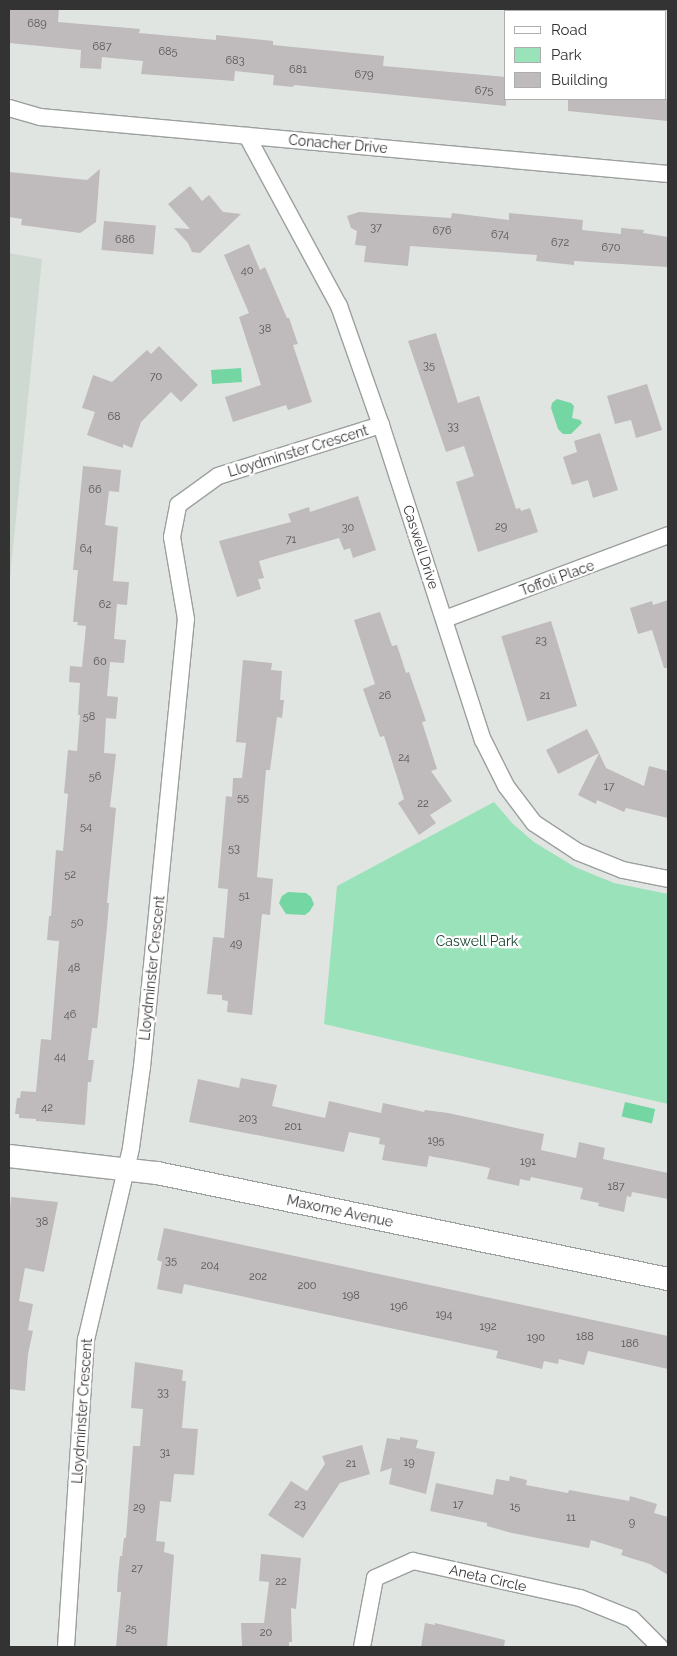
<!DOCTYPE html>
<style>
body{margin:0}
#map{position:relative;width:677px;height:1656px;overflow:hidden;background:#e1e5e2;font-family:Raleway,sans-serif}
div>[style]{position:absolute}
[style*='--x']{left:calc(var(--x)*1px);top:calc(var(--y)*1px);width:calc(var(--w)*1px);rotate:calc(var(--a)*1deg)}
.built>*{inset:0;background:#ced9d2}
.green>*{inset:0;background:#9ae2ba}
.water>*{inset:0;background:#73d6a3;transform-origin:0 0}
.building>*{inset:0;background:#bfbabb;transform-origin:0 0}
.roads{filter:drop-shadow(1px 0 #9b9f9d) drop-shadow(-1px 0 #9b9f9d) drop-shadow(0 1px #9b9f9d) drop-shadow(0 -1px #9b9f9d)}
.street>*{height:16px;margin:-8px;padding:0 8px;transform-origin:8px;border-radius:8px;background:#fff}
.secondary>*{height:22px;margin:-11px;padding:0 11px;transform-origin:11px;border-radius:11px;background:#fff}
span{translate:-50% -50%;white-space:nowrap;text-align:center;line-height:1.15;-webkit-text-stroke:4.5px #fff;paint-order:stroke}
.number-label{font-size:11px;color:#555554}
.number-label span{-webkit-text-stroke-width:0}
.street-label{font-size:14px;color:#323332}
.park-label{font-size:14px;color:#19432f}
.frame{position:absolute;inset:0;border:10px solid #323332;pointer-events:none}
.legend{position:absolute;left:504px;top:10px;width:162px;height:90px;box-sizing:border-box;background:#fff;border:1px solid #adadad;margin:0;padding:6px 9px;list-style:none;font-size:15px;color:#323332}
.legend li{display:flex;align-items:center;gap:10px;height:25px}
.legend b{width:25px;border:1px solid #adadad}
</style>
<div id="map">
<div class="built">
<i style="clip-path:polygon(9px 253px,42px 259px,9px 588px)"></i>
</div>
<div class="green">
<i style="clip-path:polygon(494px 802px,513px 824px,534px 842px,575px 867px,614px 883px,668px 894px,668px 1104px,324px 1024px,337px 886px)"></i>
</div>
<div class="water">
<i style="left:241px;top:368px;width:14px;height:30px;rotate:86deg"></i>
<i style="clip-path:polygon(557px 399px,571px 403px,574px 406px,572px 418px,580px 420px,582px 423px,571px 434px,563px 434px,558px 429px,551px 408px,552px 403px)"></i>
<i style="clip-path:polygon(288px 892px,306px 893px,311px 897px,314px 904px,310px 911px,305px 915px,286px 914px,279px 903px,282px 896px)"></i>
<i style="left:625px;top:1102px;width:31px;height:15px;rotate:13deg"></i>
</div>
<div class="building">
<i style="clip-path:polygon(9px 9px,59px 9px,58px 22px,140px 29px,139px 33px,216px 40px,216px 35px,273px 41px,273px 45px,384px 56px,383px 66px,506px 77px,506px 106px,294px 85px,293px 87px,273px 85px,274px 75px,235px 71px,234px 81px,141px 74px,143px 61px,102px 57px,101px 69px,80px 68px,81px 50px,9px 43px)"></i>
<i style="clip-path:polygon(568px 99px,668px 99px,668px 121px,568px 111px)"></i>
<i style="clip-path:polygon(100px 169px,96px 222px,80px 233px,21px 225px,22px 219px,9px 217px,9px 172px,87px 180px)"></i>
<i style="clip-path:polygon(190px 186px,202px 201px,209px 195px,223px 212px,241px 214px,200px 253px,192px 252px,188px 243px,174px 228px,190px 229px,168px 204px)"></i>
<i style="clip-path:polygon(359px 212px,451px 218px,452px 213px,509px 220px,509px 213px,583px 220px,582px 230px,621px 234px,621px 228px,644px 230px,643px 233px,668px 237px,668px 267px,574px 261px,574px 265px,536px 261px,537px 255px,410px 246px,408px 266px,364px 262px,366px 246px,355px 245px,357px 231px,351px 228px,347px 216px)"></i>
<i style="left:104px;top:221px;width:52px;height:29px;rotate:5deg"></i>
<i style="clip-path:polygon(249px 244px,260px 270px,265px 267px,287px 318px,289px 318px,298px 344px,293px 345px,312px 402px,288px 410px,286px 405px,233px 422px,225px 397px,261px 385px,239px 317px,249px 313px,224px 255px)"></i>
<i style="clip-path:polygon(436px 333px,458px 403px,479px 396px,516px 509px,520px 508px,521px 511px,530px 508px,538px 532px,478px 552px,456px 482px,474px 476px,464px 446px,446px 452px,408px 341px)"></i>
<i style="clip-path:polygon(159px 346px,198px 385px,181px 402px,171px 392px,141px 422px,132px 448px,123px 444px,123px 448px,87px 435px,95px 412px,82px 408px,93px 375px,112px 382px,147px 350px,151px 354px)"></i>
<i style="clip-path:polygon(647px 384px,662px 430px,636px 438px,631px 420px,615px 424px,607px 396px)"></i>
<i style="clip-path:polygon(600px 433px,618px 490px,593px 498px,588px 480px,572px 485px,563px 457px,577px 452px,574px 441px)"></i>
<i style="clip-path:polygon(83px 466px,121px 470px,119px 492px,109px 491px,105px 525px,118px 527px,113px 581px,129px 582px,127px 605px,117px 604px,114px 639px,126px 640px,124px 663px,110px 662px,107px 696px,118px 697px,116px 719px,106px 718px,104px 753px,116px 754px,110px 807px,116px 808px,107px 903px,109px 903px,107px 927px,97px 1028px,92px 1028px,88px 1060px,94px 1060px,91px 1082px,88px 1082px,85px 1125px,36px 1121px,36px 1119px,19px 1118px,19px 1114px,15px 1114px,17px 1098px,20px 1098px,21px 1091px,36px 1092px,41px 1039px,51px 1040px,59px 941px,47px 940px,49px 916px,51px 916px,56px 850px,63px 851px,68px 794px,64px 793px,68px 750px,77px 751px,80px 715px,78px 715px,80px 683px,69px 682px,70px 666px,82px 667px,86px 626px,77px 625px,78px 622px,73px 622px,78px 570px,73px 570px)"></i>
<i style="clip-path:polygon(358px 496px,376px 550px,353px 558px,350px 548px,344px 550px,339px 538px,259px 561px,264px 578px,258px 579px,261px 589px,237px 597px,219px 541px,291px 522px,288px 514px,309px 507px,310px 512px)"></i>
<i style="clip-path:polygon(668px 600px,668px 668px,664px 668px,652px 630px,638px 634px,630px 608px,652px 601px,653px 605px)"></i>
<i style="clip-path:polygon(380px 612px,392px 646px,397px 645px,406px 673px,409px 672px,426px 721px,422px 722px,437px 769px,431px 771px,452px 801px,430px 815px,436px 823px,419px 835px,398px 803px,404px 799px,384px 736px,380px 737px,363px 689px,375px 684px,354px 620px)"></i>
<i style="left:551px;top:621px;width:89px;height:52px;rotate:73deg"></i>
<i style="clip-path:polygon(243px 660px,272px 663px,271px 670px,282px 671px,280px 700px,284px 700px,282px 718px,277px 717px,270px 770px,266px 770px,257px 877px,273px 879px,270px 915px,262px 914px,252px 1015px,227px 1012px,228px 1001px,222px 1000px,222px 995px,207px 994px,213px 937px,224px 938px,228px 889px,218px 888px,226px 796px,232px 797px,233px 778px,242px 778px,246px 743px,236px 742px)"></i>
<i style="left:587px;top:729px;width:27px;height:46px;rotate:63deg"></i>
<i style="clip-path:polygon(599px 753px,606px 768px,644px 786px,649px 766px,668px 771px,668px 818px,626px 808px,624px 812px,597px 800px,596px 804px,578px 795px)"></i>
<i style="clip-path:polygon(241px 1078px,277px 1085px,272px 1106px,325px 1118px,329px 1101px,381px 1113px,383px 1103px,424px 1112px,425px 1110px,448px 1113px,544px 1134px,541px 1150px,576px 1158px,579px 1142px,605px 1148px,603px 1159px,668px 1173px,668px 1199px,632px 1192px,631px 1197px,627px 1196px,624px 1212px,598px 1206px,599px 1203px,580px 1199px,583px 1188px,531px 1177px,530px 1181px,520px 1179px,519px 1186px,487px 1179px,490px 1168px,457px 1161px,429px 1156px,427px 1167px,382px 1160px,385px 1145px,379px 1144px,380px 1138px,349px 1132px,344px 1152px,189px 1122px,198px 1079px,239px 1088px)"></i>
<i style="clip-path:polygon(11px 1197px,58px 1202px,44px 1272px,25px 1268px,19px 1301px,33px 1304px,28px 1330px,33px 1331px,28px 1354px,25px 1391px,9px 1389px,9px 1220px)"></i>
<i style="clip-path:polygon(164px 1228px,668px 1336px,668px 1369px,588px 1351px,584px 1365px,559px 1359px,558px 1364px,544px 1361px,542px 1369px,496px 1358px,498px 1351px,184px 1284px,182px 1294px,157px 1289px,162px 1262px,157px 1260px)"></i>
<i style="clip-path:polygon(135px 1362px,183px 1370px,182px 1381px,186px 1381px,182px 1428px,198px 1429px,194px 1475px,174px 1474px,171px 1502px,160px 1501px,156px 1541px,165px 1542px,164px 1552px,174px 1555px,167px 1647px,116px 1647px,121px 1592px,117px 1592px,118px 1575px,120px 1556px,122px 1556px,124px 1538px,126px 1538px,133px 1446px,140px 1446px,143px 1409px,131px 1408px)"></i>
<i style="clip-path:polygon(400px 1437px,418px 1440px,416px 1448px,435px 1452px,426px 1494px,389px 1484px,392px 1468px,380px 1472px,387px 1438px,400px 1440px)"></i>
<i style="clip-path:polygon(362px 1445px,370px 1474px,340px 1483px,303px 1538px,268px 1515px,291px 1481px,307px 1491px,325px 1464px,322px 1456px)"></i>
<i style="clip-path:polygon(510px 1476px,527px 1480px,526px 1485px,568px 1493px,569px 1490px,629px 1501px,630px 1496px,657px 1504px,654px 1513px,668px 1517px,668px 1575px,650px 1564px,621px 1555px,623px 1550px,591px 1540px,589px 1548px,512px 1533px,487px 1526px,487px 1523px,430px 1511px,436px 1483px,493px 1495px,496px 1479px,509px 1481px)"></i>
<i style="clip-path:polygon(261px 1554px,301px 1558px,296px 1609px,291px 1608px,292px 1642px,289px 1642px,289px 1647px,242px 1647px,241px 1623px,264px 1623px,269px 1582px,259px 1581px)"></i>
<i style="clip-path:polygon(425px 1623px,435px 1625px,435px 1623px,505px 1640px,504px 1647px,421px 1647px)"></i>
</div>
<div class="roads">
<div class="street">
<i style="--x:9;--y:108;--w:32;--a:16"></i>
<i style="--x:40;--y:117;--w:631;--a:5.19"></i>
<i style="--x:247;--y:136;--w:193;--a:61.6"></i>
<i style="--x:339;--y:306;--w:126;--a:70.6"></i>
<i style="--x:381;--y:425;--w:331;--a:72.1"></i>
<i style="--x:483;--y:740;--w:51;--a:63.4"></i>
<i style="--x:506;--y:786;--w:46;--a:52.9"></i>
<i style="--x:534;--y:823;--w:53;--a:33.4"></i>
<i style="--x:578;--y:852;--w:48;--a:21.8"></i>
<i style="--x:623;--y:870;--w:46;--a:11.3"></i>
<i style="--x:445;--y:619;--w:238;--a:-20.6"></i>
<i style="--x:66;--y:1647;--w:308;--a:-86.3"></i>
<i style="--x:86;--y:1340;--w:197;--a:-76.8"></i>
<i style="--x:131;--y:1148;--w:82;--a:-82.3"></i>
<i style="--x:142;--y:1067;--w:450;--a:-84.4"></i>
<i style="--x:186;--y:619;--w:83;--a:-99.7"></i>
<i style="--x:172;--y:537;--w:33;--a:-79"></i>
<i style="--x:178;--y:505;--w:49;--a:-35.9"></i>
<i style="--x:218;--y:476;--w:171;--a:-17.4"></i>
<i style="--x:362;--y:1647;--w:70;--a:-79.3"></i>
<i style="--x:375;--y:1578;--w:42;--a:-24.1"></i>
<i style="--x:413;--y:1561;--w:171;--a:12.5"></i>
<i style="--x:580;--y:1598;--w:56;--a:22"></i>
<i style="--x:632;--y:1619;--w:40;--a:45"></i>
</div>
<div class="secondary">
<i style="--x:9;--y:1156;--w:149;--a:6.6"></i>
<i style="--x:157;--y:1173;--w:522;--a:11.72"></i>
</div>
</div>
<div class="number-label">
<span style="left:37px;top:24px">689</span>
<span style="left:102px;top:47px">687</span>
<span style="left:168px;top:52px">685</span>
<span style="left:235px;top:61px">683</span>
<span style="left:298px;top:70px">681</span>
<span style="left:364px;top:75px">679</span>
<span style="left:484px;top:91px">675</span>
<span style="left:376px;top:228px">37</span>
<span style="left:442px;top:231px">676</span>
<span style="left:500px;top:235px">674</span>
<span style="left:125px;top:240px">686</span>
<span style="left:560px;top:243px">672</span>
<span style="left:611px;top:248px">670</span>
<span style="left:247px;top:271px">40</span>
<span style="left:265px;top:329px">38</span>
<span style="left:429px;top:366px">35</span>
<span style="left:156px;top:377px">70</span>
<span style="left:114px;top:417px">68</span>
<span style="left:453px;top:427px">33</span>
<span style="left:95px;top:490px">66</span>
<span style="left:501px;top:527px">29</span>
<span style="left:348px;top:528px">30</span>
<span style="left:291px;top:540px">71</span>
<span style="left:86px;top:549px">64</span>
<span style="left:105px;top:605px">62</span>
<span style="left:541px;top:641px">23</span>
<span style="left:100px;top:662px">60</span>
<span style="left:385px;top:696px">26</span>
<span style="left:545px;top:696px">21</span>
<span style="left:89px;top:717px">58</span>
<span style="left:404px;top:758px">24</span>
<span style="left:95px;top:777px">56</span>
<span style="left:609px;top:787px">17</span>
<span style="left:243px;top:798px">55</span>
<span style="left:423px;top:804px">22</span>
<span style="left:86px;top:827px">54</span>
<span style="left:234px;top:849px">53</span>
<span style="left:70px;top:875px">52</span>
<span style="left:244px;top:896px">51</span>
<span style="left:77px;top:923px">50</span>
<span style="left:236px;top:944px">49</span>
<span style="left:74px;top:968px">48</span>
<span style="left:70px;top:1015px">46</span>
<span style="left:60px;top:1057px">44</span>
<span style="left:47px;top:1108px">42</span>
<span style="left:248px;top:1119px">203</span>
<span style="left:293px;top:1127px">201</span>
<span style="left:436px;top:1141px">195</span>
<span style="left:528px;top:1162px">191</span>
<span style="left:616px;top:1187px">187</span>
<span style="left:42px;top:1222px">38</span>
<span style="left:171px;top:1261px">35</span>
<span style="left:210px;top:1266px">204</span>
<span style="left:258px;top:1277px">202</span>
<span style="left:307px;top:1286px">200</span>
<span style="left:351px;top:1296px">198</span>
<span style="left:399px;top:1307px">196</span>
<span style="left:444px;top:1315px">194</span>
<span style="left:488px;top:1327px">192</span>
<span style="left:585px;top:1337px">188</span>
<span style="left:536px;top:1338px">190</span>
<span style="left:630px;top:1344px">186</span>
<span style="left:163px;top:1393px">33</span>
<span style="left:165px;top:1453px">31</span>
<span style="left:409px;top:1463px">19</span>
<span style="left:351px;top:1464px">21</span>
<span style="left:300px;top:1505px">23</span>
<span style="left:458px;top:1505px">17</span>
<span style="left:515px;top:1507px">15</span>
<span style="left:139px;top:1508px">29</span>
<span style="left:571px;top:1518px">11</span>
<span style="left:632px;top:1523px">9</span>
<span style="left:137px;top:1569px">27</span>
<span style="left:281px;top:1582px">22</span>
<span style="left:131px;top:1629px">25</span>
<span style="left:266px;top:1633px">20</span>
</div>
<div class="street-label">
<span style="left:338px;top:144px;rotate:5deg">Conacher Drive</span>
<span style="left:298px;top:451px;rotate:-17deg">Lloydminster Crescent</span>
<span style="left:421px;top:547px;rotate:72deg">Caswell Drive</span>
<span style="left:557px;top:578px;rotate:-20deg">Toffoli Place</span>
<span style="left:152px;top:968px;rotate:-84deg">Lloydminster Crescent</span>
<span style="left:340px;top:1211px;rotate:12deg">Maxome Avenue</span>
<span style="left:82px;top:1411px;rotate:-86deg">Lloydminster Crescent</span>
<span style="left:488px;top:1578px;rotate:13deg">Aneta Circle</span>
</div>
<div class="park-label">
<span style="left:477px;top:941px">Caswell Park</span>
</div>
<div class="frame"></div>
<ul class="legend">
<li><b style="height:6px;background:#fff"></b>Road</li>
<li><b style="height:14px;background:#9ae2ba"></b>Park</li>
<li><b style="height:14px;background:#bfbabb"></b>Building</li>
</ul>
</div>
